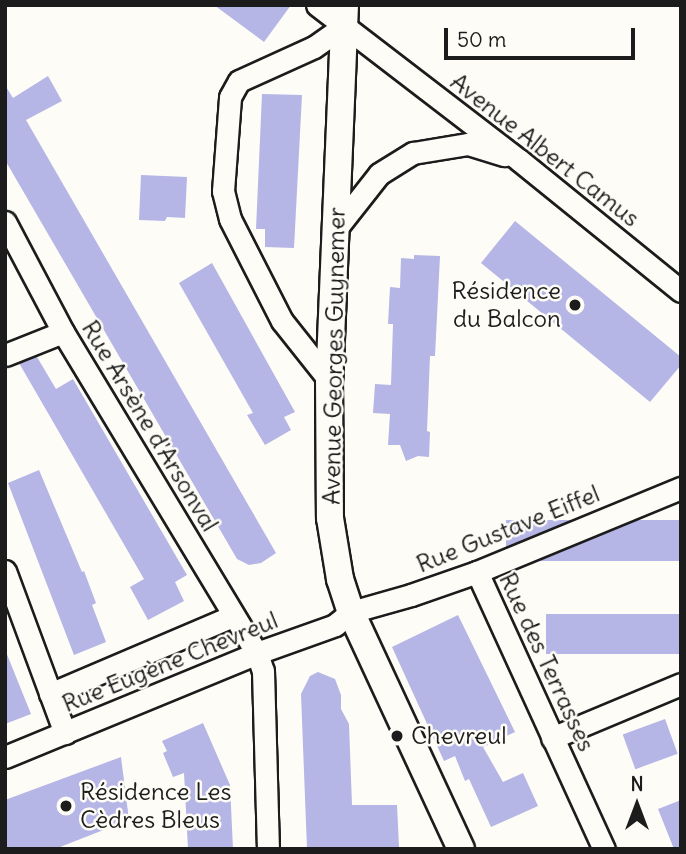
<!DOCTYPE html>
<meta charset="utf-8">
<style>
body{margin:0}
#map{position:relative;width:686px;height:854px;overflow:hidden;background:#fdfcf7;font-family:Delius,sans-serif}
div>[style]{position:absolute}
[style*='--x']{left:calc(var(--x)*1px);top:calc(var(--y)*1px);width:calc(var(--w)*1px);rotate:calc(var(--a)*1deg)}
.building>*{inset:0;background:#b5b5e6;transform-origin:0 0}
.roads{filter:drop-shadow(2px 0 #1c1c1c) drop-shadow(-2px 0 #1c1c1c) drop-shadow(0 2px #1c1c1c) drop-shadow(0 -2px #1c1c1c)}
.minor>*{height:21px;margin:-10.5px;padding:0 10.5px;transform-origin:10.5px;border-radius:10.5px;background:#fdfcf7}
.tertiary>*{height:26px;margin:-13px;padding:0 13px;transform-origin:13px;border-radius:13px;background:#fdfcf7}
.dots>*{width:19px;height:19px;translate:-50% -50%;box-sizing:border-box;border:4px solid #fdfcf7;border-radius:50%}
span{translate:-50% -50%;white-space:nowrap;text-align:center;line-height:1.15;-webkit-text-stroke:5px #fdfcf7;paint-order:stroke}
.street-label{font-size:24px;color:#1c1c1c}
.poi-label{font-size:24px;color:#1c1c1c}
.right{translate:-100% -50%;text-align:right}
.left{translate:0 -50%;text-align:left}
.frame{position:absolute;inset:0;border:7px solid #1c1c1c;pointer-events:none}
.north{position:absolute;left:602px;top:770px;width:70px;height:70px;-webkit-text-stroke:5px #fdfcf7;paint-order:stroke;rotate:0deg;font-size:19px;font-weight:700;line-height:28px;text-align:center;color:#1c1c1c}
.north::after{content:'';display:block;margin:auto;width:24px;height:32px;background:#1c1c1c;clip-path:polygon(50% 0,100% 100%,50% 72%,0 100%)}
.scale{position:absolute;left:444px;top:28px;width:191px;height:32px;box-sizing:border-box;border:4px solid #1c1c1c;border-top:0;padding-left:9px;font-size:21px;line-height:24px;white-space:nowrap;color:#1c1c1c;-webkit-text-stroke:5px #fdfcf7;paint-order:stroke}
</style>
<div id="map">
<div class="building">
<i style="clip-path:polygon(214px 5px,291px 5px,264px 42px)"></i>
<i style="clip-path:polygon(48px 76px,62px 101px,26px 120px,276px 553px,261px 563px,249px 565px,237px 559px,5px 160px,5px 85px,13px 98px)"></i>
<i style="clip-path:polygon(262px 94px,302px 95px,294px 248px,265px 247px,265px 229px,256px 229px)"></i>
<i style="clip-path:polygon(141px 175px,187px 177px,185px 218px,167px 217px,165px 221px,139px 220px)"></i>
<i style="clip-path:polygon(515px 221px,681px 357px,681px 365px,650px 402px,481px 263px)"></i>
<i style="clip-path:polygon(414px 255px,440px 256px,435px 356px,430px 356px,427px 431px,430px 432px,429px 457px,418px 456px,406px 461px,400px 445px,388px 445px,390px 414px,373px 413px,375px 384px,391px 385px,393px 324px,388px 324px,390px 287px,400px 288px,401px 258px,414px 259px)"></i>
<i style="clip-path:polygon(212px 263px,295px 412px,284px 417px,291px 430px,265px 445px,247px 415px,253px 413px,179px 283px)"></i>
<i style="clip-path:polygon(37px 357px,56px 389px,73px 379px,187px 575px,175px 582px,184px 601px,148px 620px,130px 587px,144px 579px,19px 363px)"></i>
<i style="clip-path:polygon(39px 470px,82px 572px,84px 571px,96px 603px,92px 605px,106px 642px,74px 655px,8px 483px)"></i>
<i style="left:681px;top:520px;width:41px;height:175px;rotate:90deg"></i>
<i style="left:681px;top:614px;width:40px;height:135px;rotate:90deg"></i>
<i style="clip-path:polygon(458px 615px,515px 732px,483px 747px,503px 782px,523px 773px,538px 806px,491px 827px,469px 779px,465px 781px,455px 756px,444px 761px,392px 647px)"></i>
<i style="clip-path:polygon(6px 652px,31px 714px,5px 724px,5px 653px)"></i>
<i style="clip-path:polygon(318px 672px,335px 679px,341px 695px,341px 709px,349px 724px,352px 805px,397px 805px,399px 847px,307px 849px,301px 694px,310px 676px)"></i>
<i style="left:665px;top:719px;width:37px;height:45px;rotate:70deg"></i>
<i style="clip-path:polygon(203px 723px,230px 785px,233px 849px,188px 849px,184px 773px,173px 777px,163px 753px,167px 751px,162px 741px)"></i>
<i style="clip-path:polygon(121px 757px,129px 820px,55px 849px,5px 849px,5px 800px)"></i>
<i style="clip-path:polygon(681px 800px,681px 849px,674px 849px,658px 809px)"></i>
</div>
<div class="roads">
<div class="minor">
<i style="--x:317;--y:5;--w:255;--a:37.5"></i>
<i style="--x:519;--y:160;--w:208;--a:39"></i>
<i style="--x:5;--y:222;--w:124;--a:62.2"></i>
<i style="--x:63;--y:332;--w:375;--a:58.9"></i>
<i style="--x:257;--y:653;--w:19;--a:72"></i>
<i style="--x:263;--y:671;--w:178;--a:88.4"></i>
<i style="--x:335;--y:230;--w:71;--a:-51.8"></i>
<i style="--x:379;--y:174;--w:40;--a:-32"></i>
<i style="--x:413;--y:153;--w:56;--a:-9.3"></i>
<i style="--x:468;--y:144;--w:38;--a:17"></i>
<i style="--x:5;--y:355;--w:62;--a:-21.6"></i>
<i style="--x:329;--y:380;--w:75;--a:-128.5"></i>
<i style="--x:282;--y:321;--w:114;--a:-117"></i>
<i style="--x:230;--y:219;--w:29;--a:-104"></i>
<i style="--x:223;--y:191;--w:94;--a:-85.7"></i>
<i style="--x:230;--y:97;--w:18;--a:-61"></i>
<i style="--x:239;--y:81;--w:82;--a:-24.4"></i>
<i style="--x:314;--y:47;--w:35;--a:-35"></i>
<i style="--x:5;--y:571;--w:173;--a:69.7"></i>
<i style="--x:477;--y:572;--w:305;--a:65.4"></i>
<i style="--x:50;--y:694;--w:199;--a:-23.1"></i>
<i style="--x:552;--y:738;--w:140;--a:-22.7"></i>
<i style="--x:5;--y:757;--w:273;--a:-22.4"></i>
<i style="--x:257;--y:653;--w:83;--a:-19.7"></i>
<i style="--x:335;--y:625;--w:21;--a:-39"></i>
<i style="--x:351;--y:612;--w:62;--a:-15.8"></i>
<i style="--x:411;--y:595;--w:70;--a:-19.2"></i>
<i style="--x:477;--y:572;--w:221;--a:-22.4"></i>
</div>
<div class="tertiary">
<i style="--x:345;--y:5;--w:375;--a:92.4"></i>
<i style="--x:329;--y:380;--w:138;--a:89.6"></i>
<i style="--x:330;--y:518;--w:62;--a:80.7"></i>
<i style="--x:340;--y:579;--w:35;--a:72"></i>
<i style="--x:351;--y:612;--w:261;--a:65.1"></i>
</div>
</div>
<div class="dots">
<i style="left:575px;top:305px;background:#1c1c1c"></i>
<i style="left:397px;top:736px;background:#1c1c1c"></i>
<i style="left:66px;top:806px;background:#1c1c1c"></i>
</div>
<div class="street-label">
<span style="left:545px;top:150px;rotate:38deg">Avenue Albert Camus</span>
<span style="left:334px;top:356px;rotate:-89deg">Avenue Georges Guynemer</span>
<span style="left:150px;top:426px;rotate:59deg">Rue Arsène d'Arsonval</span>
<span style="left:508px;top:529px;rotate:-22deg">Rue Gustave Eiffel</span>
<span style="left:170px;top:662px;rotate:-22deg">Rue Eugène Chevreul</span>
<span style="left:547px;top:662px;rotate:65deg">Rue des Terrasses</span>
</div>
<div class="poi-label">
<span class="right" style="left:561px;top:305px">Résidence<br>du Balcon</span>
<span class="left" style="left:411px;top:736px">Chevreul</span>
<span class="left" style="left:80px;top:806px">Résidence Les<br>Cèdres Bleus</span>
</div>
<div class="frame"></div>
<div class="north">N</div>
<div class="scale">50 m</div>
</div>
